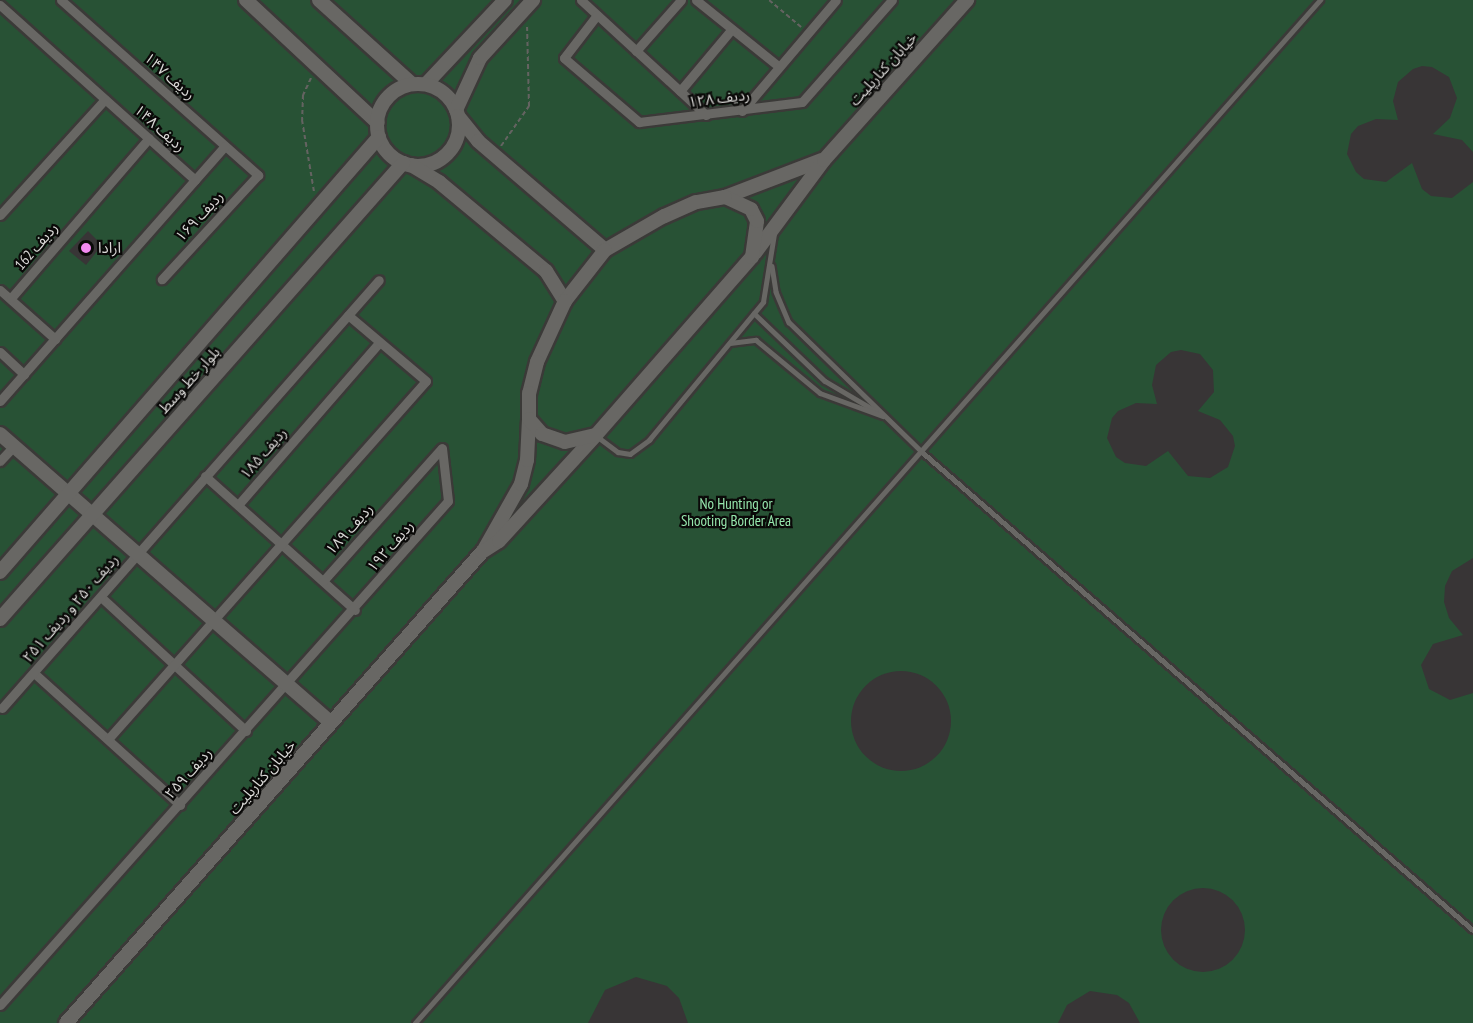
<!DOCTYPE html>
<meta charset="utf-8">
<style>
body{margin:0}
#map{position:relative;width:1473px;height:1023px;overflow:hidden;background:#201f1d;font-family:"PT Sans Narrow","Noto Sans Arabic",sans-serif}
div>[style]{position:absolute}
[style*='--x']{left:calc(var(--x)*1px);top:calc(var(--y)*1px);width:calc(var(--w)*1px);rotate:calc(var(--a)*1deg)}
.green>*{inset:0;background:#285235;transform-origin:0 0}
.building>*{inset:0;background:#383536}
.round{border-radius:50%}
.path>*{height:2px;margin-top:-1px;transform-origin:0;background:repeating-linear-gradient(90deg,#646361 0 4.5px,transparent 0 7.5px)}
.roads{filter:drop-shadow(2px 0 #3b3a38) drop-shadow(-2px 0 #3b3a38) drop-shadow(0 2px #3b3a38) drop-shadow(0 -2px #3b3a38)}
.lane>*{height:4.5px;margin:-2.25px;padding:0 2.25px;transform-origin:2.25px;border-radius:2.25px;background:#686764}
.street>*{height:9px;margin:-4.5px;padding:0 4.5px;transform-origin:4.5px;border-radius:4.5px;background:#686764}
.secondary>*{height:14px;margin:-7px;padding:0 7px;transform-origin:7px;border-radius:7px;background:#686764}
.secondary>.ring{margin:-7px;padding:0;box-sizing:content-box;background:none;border:14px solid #686764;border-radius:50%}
.dots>*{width:16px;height:16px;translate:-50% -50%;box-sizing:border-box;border:3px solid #0a0908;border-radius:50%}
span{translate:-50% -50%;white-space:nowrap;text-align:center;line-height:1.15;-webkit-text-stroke:4.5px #0a0908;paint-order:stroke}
.street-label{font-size:15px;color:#d8d7d5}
.poi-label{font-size:15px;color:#d8d7d5}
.left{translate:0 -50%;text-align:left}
.park-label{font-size:15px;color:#96e7ad}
</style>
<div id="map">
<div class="green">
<i style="left:0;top:0;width:1473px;height:1023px"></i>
</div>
<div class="building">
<i style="clip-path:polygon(1422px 66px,1432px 67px,1449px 77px,1457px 98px,1450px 118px,1433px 134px,1462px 140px,1473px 152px,1473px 182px,1452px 198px,1431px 196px,1422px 189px,1412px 163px,1386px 182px,1364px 179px,1356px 172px,1347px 154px,1351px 134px,1358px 126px,1376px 119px,1398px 120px,1393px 101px,1398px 82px,1413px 69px)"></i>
<i style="clip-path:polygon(88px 231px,102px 245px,86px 265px,69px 251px)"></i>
<i style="clip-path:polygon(1181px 350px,1200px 354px,1213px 370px,1214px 392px,1198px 411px,1220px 420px,1233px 436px,1235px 446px,1228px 467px,1210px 478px,1188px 476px,1168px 451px,1146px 466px,1125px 463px,1116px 457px,1107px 438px,1112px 418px,1118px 411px,1136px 403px,1157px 404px,1152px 385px,1156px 365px,1171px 352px)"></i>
<i style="clip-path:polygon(1473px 558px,1473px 693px,1450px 700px,1429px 689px,1421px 665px,1433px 644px,1463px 635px,1449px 618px,1444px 602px,1445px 586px,1452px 571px)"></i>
<i class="round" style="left:851px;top:671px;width:100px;height:100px"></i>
<i class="round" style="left:1161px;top:888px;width:84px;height:84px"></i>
<i style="clip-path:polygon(636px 977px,667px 986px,679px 998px,688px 1023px,588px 1023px,605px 990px)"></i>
<i style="clip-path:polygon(1090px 991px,1117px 995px,1129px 1003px,1140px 1023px,1058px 1023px,1067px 1005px)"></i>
</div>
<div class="path">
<i style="--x:769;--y:0;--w:42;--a:40.2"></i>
<i style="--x:311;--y:78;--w:19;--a:115"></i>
<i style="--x:303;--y:95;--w:25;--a:92"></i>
<i style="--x:302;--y:120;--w:73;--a:80.5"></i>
<i style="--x:501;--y:146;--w:49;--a:-55"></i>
<i style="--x:529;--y:106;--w:80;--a:-91.4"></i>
</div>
<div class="roads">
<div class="lane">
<i style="--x:772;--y:266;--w:26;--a:81"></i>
<i style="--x:776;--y:292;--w:33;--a:67"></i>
<i style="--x:789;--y:322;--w:185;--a:44.3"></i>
<i style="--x:921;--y:451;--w:731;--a:40.95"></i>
<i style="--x:754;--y:313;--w:98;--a:43.8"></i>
<i style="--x:825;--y:381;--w:59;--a:30.5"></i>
<i style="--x:730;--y:343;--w:26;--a:-7"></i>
<i style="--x:756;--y:340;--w:83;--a:39.6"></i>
<i style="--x:820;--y:393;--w:67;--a:20.1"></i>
<i style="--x:598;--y:437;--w:25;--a:37"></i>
<i style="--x:618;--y:452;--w:12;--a:9"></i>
<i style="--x:630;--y:454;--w:24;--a:-36"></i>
<i style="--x:649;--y:440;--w:179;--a:-50.4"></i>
<i style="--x:763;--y:302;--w:69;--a:-80.8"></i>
<i style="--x:415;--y:1023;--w:1366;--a:-48.5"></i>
</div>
<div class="street">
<i style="--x:61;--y:0;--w:264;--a:41.6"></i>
<i style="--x:258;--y:175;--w:142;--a:132.7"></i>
<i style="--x:581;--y:0;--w:170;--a:42.6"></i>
<i style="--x:696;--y:0;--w:105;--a:38.8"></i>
<i style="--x:0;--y:5;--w:262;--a:41.9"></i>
<i style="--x:597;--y:15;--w:54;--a:127.5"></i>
<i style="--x:564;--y:58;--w:99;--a:40.5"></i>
<i style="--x:639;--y:122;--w:164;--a:-7"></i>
<i style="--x:802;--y:102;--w:136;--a:-48.6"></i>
<i style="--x:636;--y:51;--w:68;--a:-48.6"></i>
<i style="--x:680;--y:91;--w:80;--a:-50.1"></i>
<i style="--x:742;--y:111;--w:145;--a:-49.7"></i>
<i style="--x:0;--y:215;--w:156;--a:-47.8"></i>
<i style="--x:0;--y:290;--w:74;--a:41.7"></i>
<i style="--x:11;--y:298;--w:211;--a:-49.2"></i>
<i style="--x:0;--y:352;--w:33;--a:43"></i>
<i style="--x:0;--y:401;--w:340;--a:-48.6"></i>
<i style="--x:0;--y:461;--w:21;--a:-47"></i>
<i style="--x:205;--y:476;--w:201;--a:41.8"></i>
<i style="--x:238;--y:505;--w:215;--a:-49"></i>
<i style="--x:323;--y:581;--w:178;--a:-48.2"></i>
<i style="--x:102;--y:598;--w:196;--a:42.7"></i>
<i style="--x:34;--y:673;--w:197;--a:42.1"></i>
<i style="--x:2;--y:708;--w:570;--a:-48.63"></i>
<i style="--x:109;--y:738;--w:477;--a:-48.4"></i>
<i style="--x:426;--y:381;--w:102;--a:-139.8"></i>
<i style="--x:0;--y:1005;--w:674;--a:-48.37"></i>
<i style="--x:448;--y:501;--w:53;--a:-96.5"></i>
</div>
<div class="secondary">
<i style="--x:246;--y:0;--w:180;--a:43"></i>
<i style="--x:319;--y:0;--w:125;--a:42.1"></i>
<i style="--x:426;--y:84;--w:115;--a:-46.8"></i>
<i class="ring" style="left:377px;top:84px;width:68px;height:68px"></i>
<i style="--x:456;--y:110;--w:57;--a:-65.2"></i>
<i style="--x:480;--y:58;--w:79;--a:-47.6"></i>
<i style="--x:458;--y:116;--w:32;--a:51"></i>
<i style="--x:478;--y:141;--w:167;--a:40.6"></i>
<i style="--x:411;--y:165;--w:33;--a:31"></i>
<i style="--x:439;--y:182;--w:139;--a:39.8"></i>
<i style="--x:546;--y:271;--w:36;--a:58"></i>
<i style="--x:725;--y:197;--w:104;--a:-20.9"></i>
<i style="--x:755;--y:253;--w:116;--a:-53.4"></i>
<i style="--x:824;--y:160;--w:215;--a:-48.2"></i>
<i style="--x:0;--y:434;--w:439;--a:41.1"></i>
<i style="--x:485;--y:548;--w:73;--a:-60.6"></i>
<i style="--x:521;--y:484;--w:25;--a:-76"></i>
<i style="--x:527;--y:460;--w:41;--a:-87.2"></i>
<i style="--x:0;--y:572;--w:577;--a:-48.94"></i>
<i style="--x:0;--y:619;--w:609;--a:-48.53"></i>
<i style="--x:66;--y:1023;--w:628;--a:-48.55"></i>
<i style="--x:482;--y:552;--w:20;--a:-33"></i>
<i style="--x:499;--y:541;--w:144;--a:-47.5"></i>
<i style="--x:596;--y:435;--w:237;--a:-48.8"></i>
<i style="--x:752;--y:257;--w:36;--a:-82"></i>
<i style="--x:757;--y:221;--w:13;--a:-117"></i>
<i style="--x:751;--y:209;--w:29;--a:-155"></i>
<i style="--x:725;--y:197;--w:29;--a:170"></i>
<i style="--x:696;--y:202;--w:35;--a:156"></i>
<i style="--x:664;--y:216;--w:68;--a:150"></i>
<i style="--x:605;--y:250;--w:65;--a:128.1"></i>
<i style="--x:565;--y:301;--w:67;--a:114.7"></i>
<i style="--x:537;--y:362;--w:32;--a:104"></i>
<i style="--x:529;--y:393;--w:26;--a:90"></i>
<i style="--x:529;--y:419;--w:20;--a:49"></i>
<i style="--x:542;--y:434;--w:24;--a:19"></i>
<i style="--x:565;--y:442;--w:32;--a:-13"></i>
</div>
</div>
<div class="dots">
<i style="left:86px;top:248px;background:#f38af1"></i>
</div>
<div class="street-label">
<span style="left:883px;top:69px;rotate:-48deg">خیابان کنارپلیت</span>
<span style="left:170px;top:76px;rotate:42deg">ردیف ۱۴۷</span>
<span style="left:719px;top:98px;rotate:-7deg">ردیف ۱۲۸</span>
<span style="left:160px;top:128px;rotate:42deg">ردیف ۱۴۸</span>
<span style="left:199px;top:216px;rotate:-47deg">ردیف ۱۶۹</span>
<span style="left:36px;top:246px;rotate:-49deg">ردیف 162</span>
<span style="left:189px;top:380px;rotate:-48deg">بلوار خط وسط</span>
<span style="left:263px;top:453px;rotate:-49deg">ردیف ۱۸۵</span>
<span style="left:349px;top:529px;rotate:-48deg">ردیف ۱۸۹</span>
<span style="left:390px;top:546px;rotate:-49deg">ردیف ۱۹۲</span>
<span style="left:70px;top:608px;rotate:-49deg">ردیف ۲۵۰ و ردیف ۲۵۱</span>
<span style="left:188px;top:773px;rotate:-48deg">ردیف ۲۵۹</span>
<span style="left:262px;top:777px;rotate:-49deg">خیابان کنارپلیت</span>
</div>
<div class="poi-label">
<span class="left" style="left:98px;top:248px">ارادا</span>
</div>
<div class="park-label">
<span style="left:736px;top:512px">No Hunting or<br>Shooting Border Area</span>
</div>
</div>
